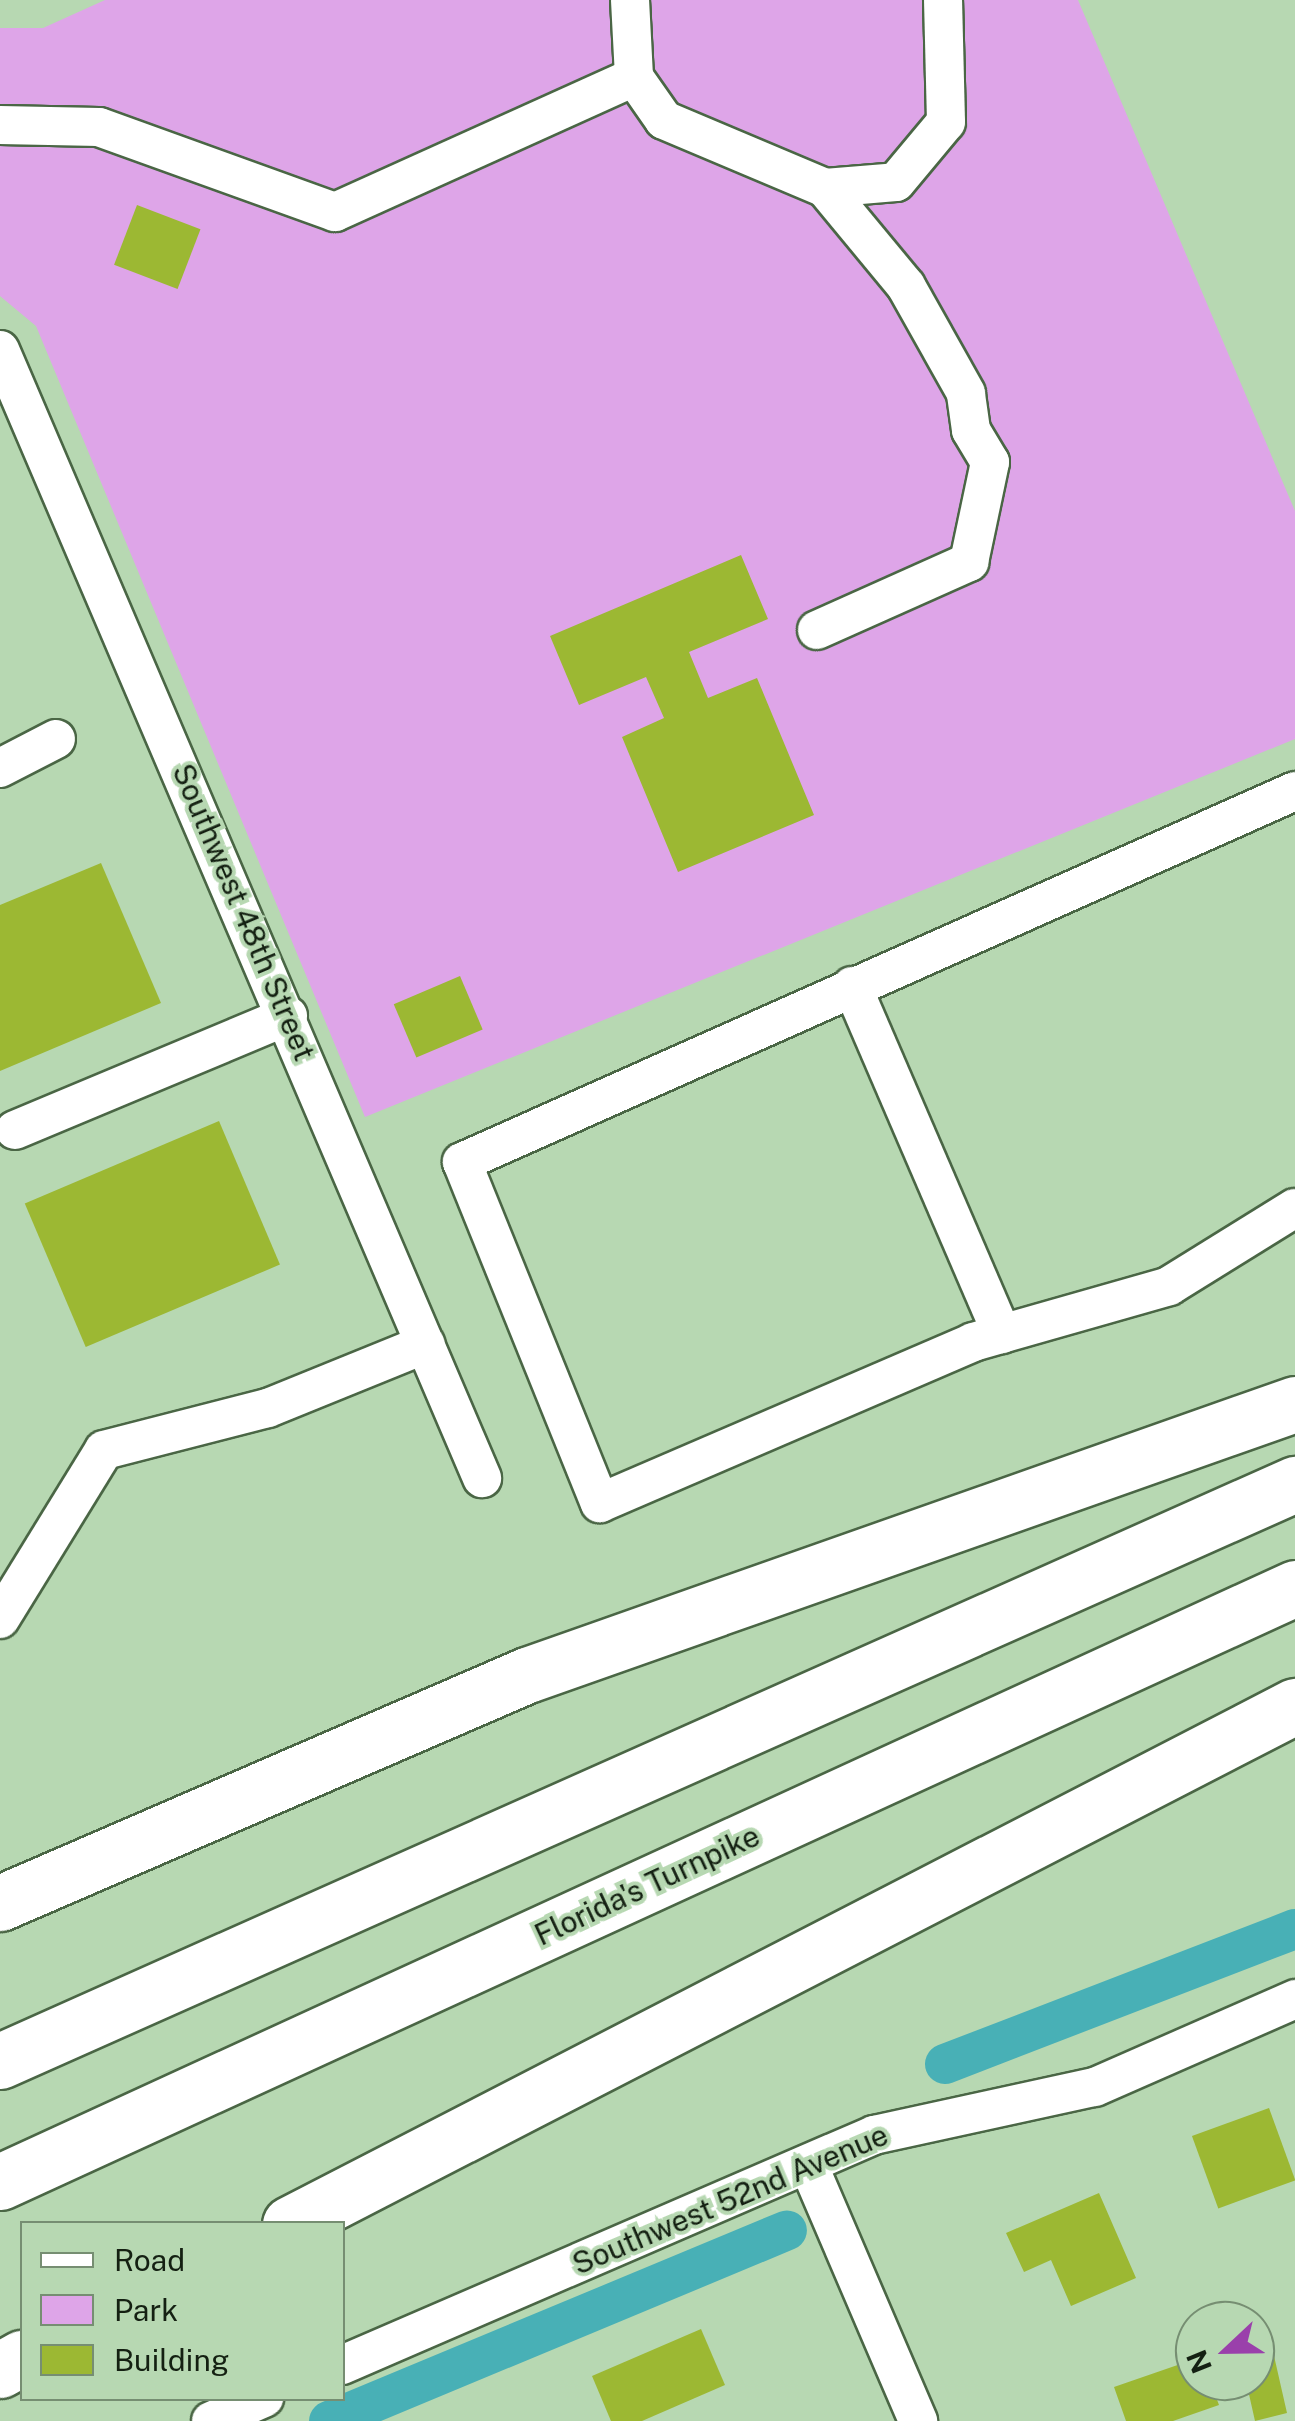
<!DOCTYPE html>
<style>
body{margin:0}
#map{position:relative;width:1295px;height:2421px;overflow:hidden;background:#b7d8b2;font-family:"Public Sans",sans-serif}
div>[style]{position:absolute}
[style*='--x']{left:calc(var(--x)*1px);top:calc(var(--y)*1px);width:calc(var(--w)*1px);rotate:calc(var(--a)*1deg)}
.green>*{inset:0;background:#dea5e8}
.canal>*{height:40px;margin:-20px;padding:0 20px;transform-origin:20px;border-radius:20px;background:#48b0b6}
.building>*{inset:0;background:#9cb833;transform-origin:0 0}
.roads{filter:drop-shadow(2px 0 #4a6645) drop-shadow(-2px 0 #4a6645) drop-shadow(0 2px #4a6645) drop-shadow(0 -2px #4a6645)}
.minor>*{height:38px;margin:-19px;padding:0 19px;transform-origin:19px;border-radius:19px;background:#fff}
.highway>*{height:55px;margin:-27.5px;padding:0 27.5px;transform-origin:27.5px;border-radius:27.5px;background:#fff}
span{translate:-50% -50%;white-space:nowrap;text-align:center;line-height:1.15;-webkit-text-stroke:8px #b7d8b2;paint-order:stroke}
.street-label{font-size:30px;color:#142012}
.legend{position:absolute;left:20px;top:2221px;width:325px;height:180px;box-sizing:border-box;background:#b7d8b2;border:2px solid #768e72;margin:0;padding:12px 18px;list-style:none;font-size:30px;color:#142012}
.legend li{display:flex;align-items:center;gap:20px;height:50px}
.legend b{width:50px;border:2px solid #768e72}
.north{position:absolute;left:1175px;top:2301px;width:100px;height:100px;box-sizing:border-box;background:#b7d8b2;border:2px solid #768e72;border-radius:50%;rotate:248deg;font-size:28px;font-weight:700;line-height:40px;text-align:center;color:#142012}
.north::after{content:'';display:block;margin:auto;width:35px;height:45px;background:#9a40ab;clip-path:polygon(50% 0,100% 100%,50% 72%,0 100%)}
</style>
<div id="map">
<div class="green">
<i style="clip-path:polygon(105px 0,1078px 0,1295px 511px,1295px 739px,365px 1117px,36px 326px,0 296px,0 28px,43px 28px)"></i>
</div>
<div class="canal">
<i style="--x:945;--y:2064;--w:375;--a:-21.1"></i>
<i style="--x:329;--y:2421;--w:496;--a:-22.6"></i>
</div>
<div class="building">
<i style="left:137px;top:205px;width:68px;height:64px;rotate:21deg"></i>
<i style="clip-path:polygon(741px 555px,768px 619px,689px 652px,708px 698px,757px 678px,814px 815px,678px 872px,622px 737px,664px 718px,646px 677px,579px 705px,550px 636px)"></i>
<i style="clip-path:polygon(101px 863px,161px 1003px,0 1071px,0 905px)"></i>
<i style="left:460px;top:976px;width:58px;height:72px;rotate:67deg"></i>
<i style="left:219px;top:1121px;width:156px;height:211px;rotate:67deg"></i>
<i style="left:1269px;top:2108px;width:77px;height:82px;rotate:70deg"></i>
<i style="clip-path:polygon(1099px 2193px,1136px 2278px,1071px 2306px,1051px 2260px,1024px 2272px,1006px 2233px)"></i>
<i style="clip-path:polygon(701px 2329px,725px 2385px,642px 2421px,611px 2421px,592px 2376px)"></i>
<i style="clip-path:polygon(1272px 2347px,1287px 2413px,1255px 2421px,1246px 2381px,1255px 2381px,1255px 2351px)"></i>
<i style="clip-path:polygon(1195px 2359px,1195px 2381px,1210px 2381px,1219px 2405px,1173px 2421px,1126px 2421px,1114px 2387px)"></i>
</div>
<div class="roads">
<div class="minor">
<i style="--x:630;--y:0;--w:77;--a:87"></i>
<i style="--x:634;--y:77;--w:52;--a:55.1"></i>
<i style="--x:664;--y:120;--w:175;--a:22.9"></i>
<i style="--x:825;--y:188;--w:71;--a:-4.8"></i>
<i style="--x:896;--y:182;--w:78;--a:-50.2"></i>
<i style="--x:946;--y:122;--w:122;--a:-91.4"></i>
<i style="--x:0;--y:125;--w:99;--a:1.2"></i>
<i style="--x:99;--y:127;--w:251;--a:19.8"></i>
<i style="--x:335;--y:212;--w:328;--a:-24.3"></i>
<i style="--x:0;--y:350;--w:1227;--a:66.86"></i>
<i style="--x:817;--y:630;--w:167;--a:-24.1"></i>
<i style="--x:969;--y:562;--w:102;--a:-78.1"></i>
<i style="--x:990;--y:462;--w:37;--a:-121"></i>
<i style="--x:971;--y:430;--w:37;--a:-98"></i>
<i style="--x:966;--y:393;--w:123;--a:-119.3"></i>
<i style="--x:906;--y:286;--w:127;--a:-129.6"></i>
<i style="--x:0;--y:768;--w:63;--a:-27.4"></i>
<i style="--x:1295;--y:791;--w:912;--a:155.99"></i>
<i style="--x:462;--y:1162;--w:368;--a:68"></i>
<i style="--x:600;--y:1503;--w:406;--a:-23.3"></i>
<i style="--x:973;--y:1342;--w:204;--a:-15.9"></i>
<i style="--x:1169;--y:1286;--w:148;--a:-31.8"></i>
<i style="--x:852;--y:986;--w:379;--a:66.7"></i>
<i style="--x:15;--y:1130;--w:296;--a:-22.7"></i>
<i style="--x:0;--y:1619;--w:198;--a:-58.4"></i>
<i style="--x:104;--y:1450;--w:169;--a:-14.4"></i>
<i style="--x:268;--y:1408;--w:170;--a:-22.1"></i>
<i style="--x:808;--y:2164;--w:280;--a:66.8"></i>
<i style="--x:342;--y:2365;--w:580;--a:-23.38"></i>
<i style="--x:874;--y:2135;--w:226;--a:-12.3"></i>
<i style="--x:1095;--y:2087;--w:219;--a:-23.7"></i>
<i style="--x:211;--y:2421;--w:58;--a:-23.5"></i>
</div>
<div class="highway">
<i style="--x:0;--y:1903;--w:574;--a:-23.4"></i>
<i style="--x:527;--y:1675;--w:814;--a:-19.44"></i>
<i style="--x:0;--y:2061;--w:1418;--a:-24.02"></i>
<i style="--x:0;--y:2182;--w:1425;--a:-24.64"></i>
<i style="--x:290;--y:2224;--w:1131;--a:-27.27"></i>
<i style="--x:0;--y:2370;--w:25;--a:-29"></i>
</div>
</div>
<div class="street-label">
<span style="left:244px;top:912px;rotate:67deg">Southwest 48th Street</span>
<span style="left:647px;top:1885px;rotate:-25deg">Florida's Turnpike</span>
<span style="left:730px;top:2199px;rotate:-23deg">Southwest 52nd Avenue</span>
</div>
<ul class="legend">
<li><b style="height:12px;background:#fff"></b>Road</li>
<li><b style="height:28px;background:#dea5e8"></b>Park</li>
<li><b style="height:28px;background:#9cb833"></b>Building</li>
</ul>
<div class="north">N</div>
</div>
